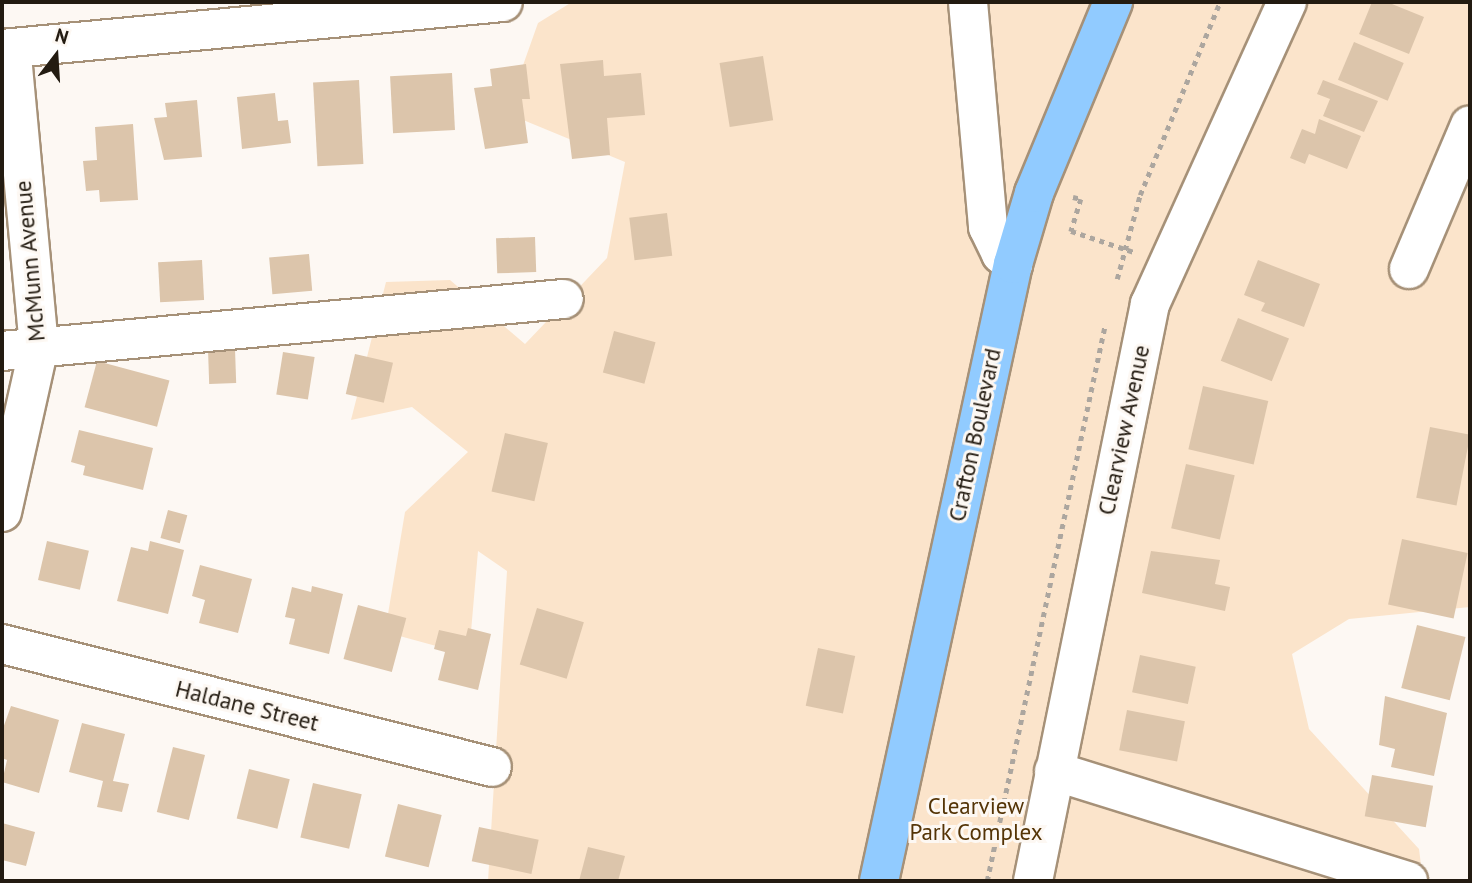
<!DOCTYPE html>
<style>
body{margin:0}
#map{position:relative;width:1472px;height:883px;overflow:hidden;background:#fdf8f3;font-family:"PT Sans",sans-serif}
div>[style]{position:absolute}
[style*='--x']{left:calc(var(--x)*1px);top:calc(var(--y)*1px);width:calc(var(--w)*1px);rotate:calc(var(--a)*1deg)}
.green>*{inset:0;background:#fbe4cb}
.building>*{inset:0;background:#dcc5ab;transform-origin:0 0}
.path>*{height:4.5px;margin-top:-2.25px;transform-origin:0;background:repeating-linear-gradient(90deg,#aca69f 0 5px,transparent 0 10px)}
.roads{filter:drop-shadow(2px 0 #a69178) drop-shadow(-2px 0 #a69178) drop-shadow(0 2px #a69178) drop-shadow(0 -2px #a69178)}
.minor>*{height:38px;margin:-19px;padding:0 19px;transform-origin:19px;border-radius:19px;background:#fff}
.major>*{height:38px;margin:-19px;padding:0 19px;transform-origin:19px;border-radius:19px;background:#91cbff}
span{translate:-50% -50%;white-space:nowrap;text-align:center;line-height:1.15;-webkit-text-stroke:6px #fdf8f3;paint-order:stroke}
.street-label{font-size:23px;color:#231b11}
.park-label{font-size:23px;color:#543406}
.frame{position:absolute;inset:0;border:4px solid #231b11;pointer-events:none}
.north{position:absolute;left:21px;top:21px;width:70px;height:70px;-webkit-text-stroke:5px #fdf8f3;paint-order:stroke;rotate:17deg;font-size:19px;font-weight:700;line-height:28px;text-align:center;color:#231b11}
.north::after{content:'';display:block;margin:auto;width:24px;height:32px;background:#231b11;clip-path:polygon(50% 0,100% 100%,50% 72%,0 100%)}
</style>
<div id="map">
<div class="green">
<i style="clip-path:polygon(572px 2px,1470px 2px,1470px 607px,1349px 619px,1292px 654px,1309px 729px,1419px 849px,1423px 881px,488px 881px,507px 571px,478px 551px,469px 655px,385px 632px,405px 512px,468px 452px,412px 407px,351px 420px,386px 282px,450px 280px,525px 344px,607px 258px,625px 162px,506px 113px,538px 23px)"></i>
</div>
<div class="building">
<i style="clip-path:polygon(1372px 2px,1387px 2px,1424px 17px,1409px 54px,1359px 34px)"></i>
<i style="left:1354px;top:42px;width:54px;height:41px;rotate:23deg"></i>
<i style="left:763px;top:56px;width:65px;height:44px;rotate:81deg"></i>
<i style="clip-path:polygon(603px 60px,604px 76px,641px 73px,645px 115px,607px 118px,610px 155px,572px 159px,560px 64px)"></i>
<i style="clip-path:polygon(526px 64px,530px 99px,522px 99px,528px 143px,485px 149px,474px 88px,492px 86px,490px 69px)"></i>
<i style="left:452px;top:73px;width:57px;height:62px;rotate:87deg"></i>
<i style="left:359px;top:80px;width:84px;height:46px;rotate:87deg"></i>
<i style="clip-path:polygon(1323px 80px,1378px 101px,1364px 132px,1323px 116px,1330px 99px,1317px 94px)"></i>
<i style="clip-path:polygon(275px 93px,278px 121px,288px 120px,291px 143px,242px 149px,237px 97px)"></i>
<i style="clip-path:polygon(197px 100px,202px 157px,164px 160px,154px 118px,167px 117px,165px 103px)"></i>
<i style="clip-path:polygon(1319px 119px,1361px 136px,1347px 169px,1309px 154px,1305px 164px,1290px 158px,1302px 129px,1315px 134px)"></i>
<i style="clip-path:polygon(133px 124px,138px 200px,100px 202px,99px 190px,86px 191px,83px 161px,97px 160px,95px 127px)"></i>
<i style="left:667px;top:213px;width:43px;height:38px;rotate:83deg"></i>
<i style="left:535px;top:237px;width:35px;height:39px;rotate:88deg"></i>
<i style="left:309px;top:254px;width:37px;height:40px;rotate:85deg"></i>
<i style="left:202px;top:260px;width:40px;height:44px;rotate:87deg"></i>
<i style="clip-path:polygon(1258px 260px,1320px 284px,1304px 327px,1261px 311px,1265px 303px,1244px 295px)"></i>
<i style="left:1238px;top:318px;width:55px;height:46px;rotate:22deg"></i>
<i style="left:614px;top:331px;width:43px;height:43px;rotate:15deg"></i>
<i style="left:235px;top:349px;width:34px;height:27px;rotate:88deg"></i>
<i style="left:283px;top:352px;width:32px;height:43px;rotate:9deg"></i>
<i style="left:355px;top:354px;width:39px;height:41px;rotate:13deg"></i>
<i style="left:97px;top:361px;width:75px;height:48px;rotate:15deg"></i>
<i style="left:1203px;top:386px;width:67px;height:65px;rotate:13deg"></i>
<i style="left:1430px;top:427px;width:41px;height:72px;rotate:11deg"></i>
<i style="clip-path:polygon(79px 430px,153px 448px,143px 490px,83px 475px,85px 466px,71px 462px)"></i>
<i style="left:505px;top:433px;width:44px;height:60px;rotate:13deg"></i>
<i style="left:1186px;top:464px;width:50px;height:66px;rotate:13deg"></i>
<i style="left:168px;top:510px;width:20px;height:29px;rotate:15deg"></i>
<i style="left:1402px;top:539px;width:67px;height:67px;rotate:12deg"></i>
<i style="left:47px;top:541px;width:43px;height:40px;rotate:13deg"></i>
<i style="clip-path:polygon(150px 541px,184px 550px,168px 614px,117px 601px,131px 547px,148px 551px)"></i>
<i style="clip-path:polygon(1151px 551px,1220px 560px,1215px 584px,1230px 587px,1225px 611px,1142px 593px)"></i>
<i style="clip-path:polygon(200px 565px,252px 579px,238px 633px,199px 623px,205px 600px,192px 596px)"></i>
<i style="clip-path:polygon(312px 586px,343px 594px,329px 654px,289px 644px,295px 619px,285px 617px,292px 587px,311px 592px)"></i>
<i style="left:358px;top:605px;width:50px;height:56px;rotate:15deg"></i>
<i style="left:537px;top:608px;width:49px;height:59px;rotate:17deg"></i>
<i style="left:1417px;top:625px;width:50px;height:65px;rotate:14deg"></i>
<i style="clip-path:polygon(468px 628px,491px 634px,478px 690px,438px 680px,445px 652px,434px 649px,439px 630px,466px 636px)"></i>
<i style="left:818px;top:648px;width:38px;height:59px;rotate:12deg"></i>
<i style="left:1140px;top:655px;width:57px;height:38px;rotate:12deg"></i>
<i style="clip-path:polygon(1385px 696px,1447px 713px,1434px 776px,1391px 767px,1395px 749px,1379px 745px)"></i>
<i style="clip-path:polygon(11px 706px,59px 720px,39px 793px,2px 782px,7px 760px,2px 758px,2px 731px)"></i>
<i style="left:1127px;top:710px;width:59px;height:41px;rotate:11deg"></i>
<i style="clip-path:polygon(82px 723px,125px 734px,113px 781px,129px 784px,122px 812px,97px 807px,103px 781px,69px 772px)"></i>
<i style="left:173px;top:747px;width:33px;height:67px;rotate:14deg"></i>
<i style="left:249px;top:769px;width:42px;height:51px;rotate:14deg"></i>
<i style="left:1372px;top:775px;width:62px;height:42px;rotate:10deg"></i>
<i style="left:313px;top:783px;width:50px;height:56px;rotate:13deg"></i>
<i style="left:398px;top:804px;width:45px;height:54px;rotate:14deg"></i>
<i style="clip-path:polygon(2px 823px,35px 832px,26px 866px,2px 860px)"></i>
<i style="left:479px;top:827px;width:61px;height:35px;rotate:12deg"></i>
<i style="clip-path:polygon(588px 847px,625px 856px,618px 881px,579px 881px)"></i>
</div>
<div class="path">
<i style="--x:1073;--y:197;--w:8;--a:14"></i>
<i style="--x:1081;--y:199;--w:34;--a:107"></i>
<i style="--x:1071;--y:231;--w:66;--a:18.4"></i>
<i style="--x:1117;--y:279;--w:87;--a:-74.7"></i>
<i style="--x:1140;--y:195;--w:209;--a:-67.5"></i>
<i style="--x:987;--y:881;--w:568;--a:-78.02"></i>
</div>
<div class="roads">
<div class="minor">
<i style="--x:968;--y:2;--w:226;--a:84.9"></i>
<i style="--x:988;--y:227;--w:30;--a:64"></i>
<i style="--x:1001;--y:254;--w:16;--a:40"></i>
<i style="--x:2;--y:49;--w:503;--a:-5.36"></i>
<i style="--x:1409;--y:269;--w:156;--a:-67"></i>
<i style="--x:2;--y:351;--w:564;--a:-5.29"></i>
<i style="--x:2;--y:512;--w:169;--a:-77.4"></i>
<i style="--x:39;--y:347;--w:300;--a:-95.3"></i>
<i style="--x:2;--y:644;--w:505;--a:14.09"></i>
<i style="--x:1054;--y:771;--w:371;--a:17.3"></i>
<i style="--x:1033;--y:881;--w:589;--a:-78.54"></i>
<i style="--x:1150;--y:304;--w:332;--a:-65.6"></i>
</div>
<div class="major">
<i style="--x:879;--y:881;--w:631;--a:-77.75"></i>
<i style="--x:1013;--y:264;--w:74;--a:-73.5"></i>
<i style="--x:1034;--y:193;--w:207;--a:-67.5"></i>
</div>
</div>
<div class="street-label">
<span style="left:30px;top:261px;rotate:-95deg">McMunn Avenue</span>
<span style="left:1124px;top:430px;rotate:-78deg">Clearview Avenue</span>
<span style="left:975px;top:435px;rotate:-78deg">Crafton Boulevard</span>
<span style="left:247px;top:706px;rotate:14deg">Haldane Street</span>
</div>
<div class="park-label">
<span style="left:976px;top:819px">Clearview<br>Park Complex</span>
</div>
<div class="frame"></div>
<div class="north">N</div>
</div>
